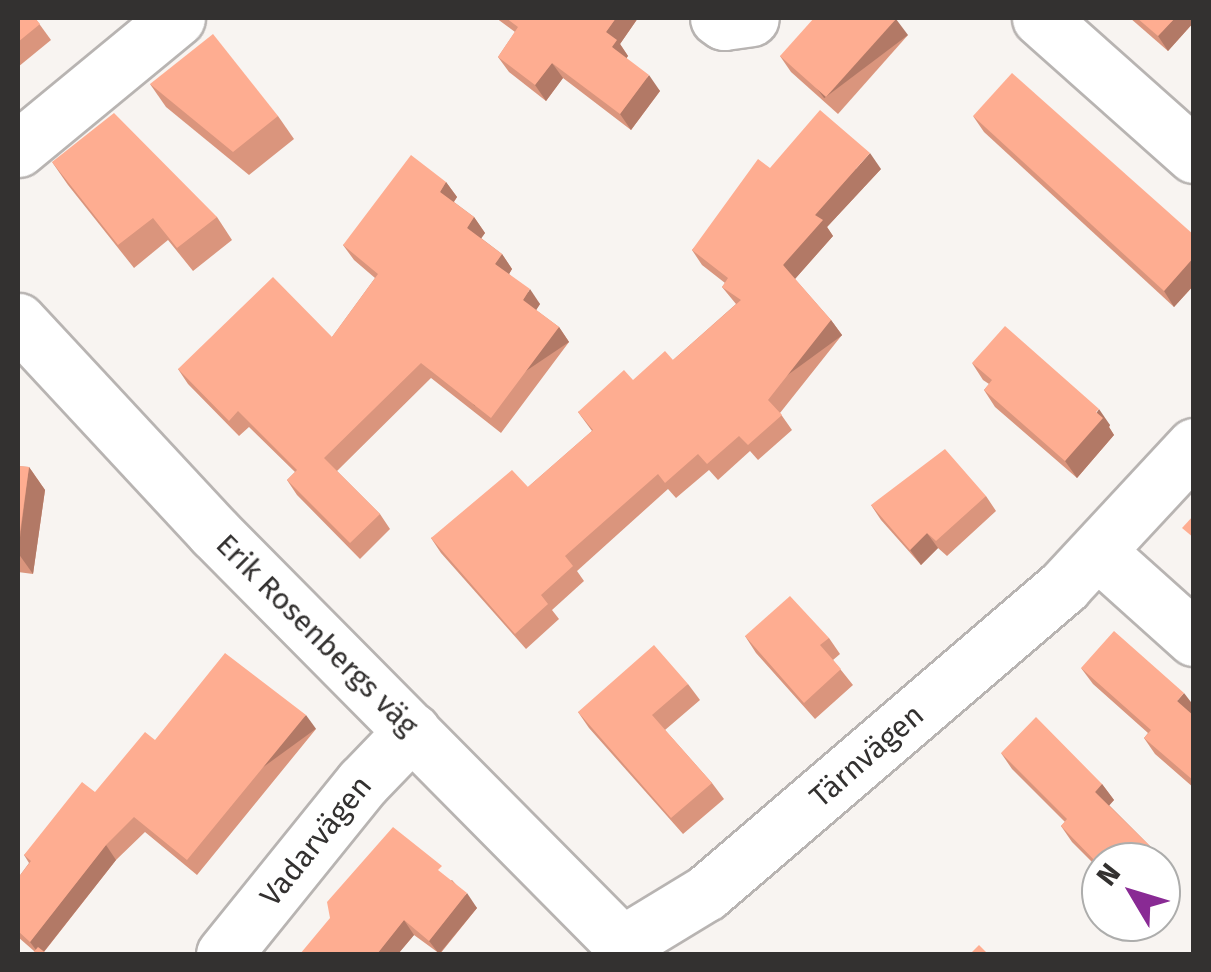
<!DOCTYPE html>
<meta charset="utf-8">
<style>
body{margin:0}
#map{position:relative;width:1211px;height:972px;overflow:hidden;background:#f8f4f1;font-family:"Fira Sans",sans-serif}
div>[style]{position:absolute}
[style*='--x']{left:calc(var(--x)*1px);top:calc(var(--y)*1px);width:calc(var(--w)*1px);rotate:calc(var(--a)*1deg)}
.roads{filter:drop-shadow(2px 0 #b8b4b2) drop-shadow(-2px 0 #b8b4b2) drop-shadow(0 2px #b8b4b2) drop-shadow(0 -2px #b8b4b2)}
.minor>*{height:55px;margin:-27.5px;padding:0 27.5px;transform-origin:27.5px;border-radius:27.5px;background:#fff}
.wall>*{inset:0;background:#da957d}
.shaded-wall>*{inset:0;background:#b27966;transform-origin:0 0}
.building>*{inset:0;background:#fead91}
span{translate:-50% -50%;white-space:nowrap;text-align:center;line-height:1.15;-webkit-text-stroke:9px #fff;paint-order:stroke}
.street-label{font-size:30px;color:#333130}
.frame{position:absolute;inset:0;border:20px solid #333130;pointer-events:none}
.north{position:absolute;left:1081px;top:842px;width:100px;height:100px;box-sizing:border-box;background:#fff;border:2px solid #adadac;border-radius:50%;rotate:308deg;font-size:28px;font-weight:700;line-height:40px;text-align:center;color:#333130}
.north::after{content:'';display:block;margin:auto;width:35px;height:45px;background:#892a94;clip-path:polygon(50% 0,100% 100%,50% 72%,0 100%)}
</style>
<div id="map">
<div class="roads">
<div class="minor">
<i style="--x:718;--y:18;--w:7;--a:34"></i>
<i style="--x:724;--y:22;--w:27;--a:-8"></i>
<i style="--x:1040;--y:18;--w:206;--a:41.7"></i>
<i style="--x:18;--y:149;--w:206;--a:-39.5"></i>
<i style="--x:18;--y:321;--w:288;--a:47.1"></i>
<i style="--x:214;--y:532;--w:594;--a:45.27"></i>
<i style="--x:1098;--y:552;--w:129;--a:41.9"></i>
<i style="--x:622;--y:944;--w:98;--a:-31.3"></i>
<i style="--x:706;--y:893;--w:472;--a:-40.6"></i>
<i style="--x:1064;--y:586;--w:191;--a:-47.1"></i>
<i style="--x:224;--y:954;--w:221;--a:-51.1"></i>
<i style="--x:363;--y:782;--w:71;--a:-46.1"></i>
</div>
</div>
<div class="wall">
<i style="clip-path:polygon(18px 18px,35px 18px,51px 40px,18px 67px)"></i>
<i style="clip-path:polygon(496px 18px,638px 18px,620px 44px,628px 56px,626px 58px,660px 91px,631px 130px,563px 78px,546px 101px,509px 72px,498px 57px,515px 32px)"></i>
<i style="clip-path:polygon(1130px 18px,1194px 18px,1194px 22px,1168px 51px)"></i>
<i style="clip-path:polygon(908px 35px,838px 114px,791px 72px,780px 56px)"></i>
<i style="clip-path:polygon(150px 84px,278px 116px,294px 139px,249px 175px,166px 107px)"></i>
<i style="clip-path:polygon(973px 116px,1194px 235px,1194px 285px,1174px 307px,984px 132px)"></i>
<i style="clip-path:polygon(52px 162px,217px 217px,232px 240px,193px 271px,168px 240px,134px 268px,68px 185px)"></i>
<i style="clip-path:polygon(770px 168px,881px 169px,827px 227px,833px 236px,795px 279px,831px 320px,842px 335px,780px 413px,792px 430px,758px 460px,750px 451px,718px 480px,709px 470px,676px 498px,668px 489px,577px 571px,584px 581px,552px 610px,559px 619px,526px 649px,441px 553px,431px 538px,528px 487px,592px 431px,578px 412px,673px 360px,736px 304px,722px 287px,725px 283px,702px 265px,692px 250px)"></i>
<i style="clip-path:polygon(446px 182px,457px 197px,454px 202px,474px 217px,485px 233px,481px 238px,502px 254px,512px 269px,509px 274px,540px 304px,536px 310px,559px 327px,569px 342px,501px 433px,431px 378px,337px 471px,380px 514px,390px 529px,360px 559px,297px 495px,287px 480px,295px 472px,249px 427px,239px 436px,188px 384px,178px 369px,332px 337px,375px 278px,354px 260px,343px 245px)"></i>
<i style="clip-path:polygon(972px 363px,1110px 425px,1109px 427px,1114px 435px,1077px 478px,995px 407px,984px 390px,989px 384px,983px 380px)"></i>
<i style="clip-path:polygon(18px 466px,29px 467px,45px 490px,33px 574px,18px 572px)"></i>
<i style="clip-path:polygon(986px 496px,996px 511px,947px 556px,938px 548px,921px 565px,881px 520px,871px 505px)"></i>
<i style="clip-path:polygon(745px 636px,829px 638px,840px 654px,833px 660px,853px 685px,815px 719px,756px 653px)"></i>
<i style="clip-path:polygon(1081px 668px,1194px 706px,1194px 711px,1191px 714px,1194px 716px,1194px 788px,1155px 754px,1144px 738px,1148px 733px,1093px 684px)"></i>
<i style="clip-path:polygon(688px 684px,700px 700px,665px 730px,712px 783px,724px 799px,683px 834px,589px 728px,578px 712px)"></i>
<i style="clip-path:polygon(316px 729px,197px 875px,145px 832px,116px 860px,44px 952px,34px 951px,18px 937px,18px 878px,29px 863px,24px 855px,155px 740px)"></i>
<i style="clip-path:polygon(1001px 753px,1102px 784px,1114px 800px,1109px 805px,1162px 858px,1173px 875px,1161px 887px,1161px 862px,1101px 862px,1101px 871px,1072px 842px,1061px 826px,1065px 822px,1012px 769px)"></i>
<i style="clip-path:polygon(452px 880px,477px 908px,440px 954px,414px 935px,398px 954px,300px 954px)"></i>
</div>
<div class="shaded-wall">
<i style="clip-path:polygon(616px 18px,638px 18px,620px 44px,628px 56px,623px 63px,612px 47px,606px 32px)"></i>
<i style="clip-path:polygon(1175px 18px,1194px 18px,1194px 22px,1168px 51px,1158px 36px)"></i>
<i style="left:896px;top:19px;width:20px;height:105px;rotate:53deg"></i>
<i style="clip-path:polygon(552px 63px,563px 78px,546px 101px,535px 85px)"></i>
<i style="clip-path:polygon(649px 75px,660px 91px,631px 130px,620px 114px)"></i>
<i style="clip-path:polygon(870px 153px,881px 169px,827px 227px,833px 236px,794px 280px,783px 265px,815px 215px)"></i>
<i style="clip-path:polygon(446px 182px,457px 197px,450px 207px,440px 192px)"></i>
<i style="clip-path:polygon(474px 217px,485px 233px,478px 243px,467px 228px)"></i>
<i style="clip-path:polygon(502px 254px,512px 269px,506px 279px,495px 264px)"></i>
<i style="clip-path:polygon(1194px 257px,1194px 285px,1174px 307px,1164px 291px)"></i>
<i style="clip-path:polygon(530px 289px,540px 304px,533px 315px,523px 300px)"></i>
<i style="left:831px;top:320px;width:19px;height:102px;rotate:54deg"></i>
<i style="left:559px;top:327px;width:18px;height:114px;rotate:56deg"></i>
<i style="clip-path:polygon(1099px 409px,1110px 425px,1109px 427px,1114px 435px,1077px 478px,1065px 461px)"></i>
<i style="clip-path:polygon(29px 467px,45px 490px,33px 574px,18px 553px)"></i>
<i style="clip-path:polygon(927px 533px,938px 548px,921px 565px,910px 550px)"></i>
<i style="clip-path:polygon(1184px 693px,1194px 706px,1194px 711px,1188px 717px,1177px 701px)"></i>
<i style="left:306px;top:715px;width:17px;height:188px;rotate:54deg"></i>
<i style="clip-path:polygon(1102px 784px,1114px 800px,1107px 808px,1095px 792px)"></i>
<i style="clip-path:polygon(106px 845px,116px 860px,42px 954px,39px 954px,30px 942px)"></i>
<i style="clip-path:polygon(467px 893px,477px 908px,439px 954px,429px 941px)"></i>
<i style="clip-path:polygon(404px 920px,414px 935px,398px 954px,377px 954px)"></i>
</div>
<div class="building">
<i style="clip-path:polygon(18px 18px,35px 18px,40px 24px,18px 42px)"></i>
<i style="clip-path:polygon(506px 18px,616px 18px,606px 32px,617px 40px,612px 47px,649px 75px,620px 114px,552px 63px,535px 85px,498px 57px,518px 27px)"></i>
<i style="clip-path:polygon(814px 18px,895px 18px,896px 19px,826px 97px,780px 56px)"></i>
<i style="clip-path:polygon(1137px 18px,1175px 18px,1158px 36px)"></i>
<i style="clip-path:polygon(213px 34px,278px 116px,233px 152px,150px 84px)"></i>
<i style="clip-path:polygon(1012px 73px,1194px 235px,1194px 257px,1164px 291px,973px 116px)"></i>
<i style="clip-path:polygon(820px 110px,870px 153px,815px 215px,823px 220px,783px 265px,831px 320px,768px 400px,782px 415px,748px 445px,739px 436px,707px 464px,698px 454px,665px 483px,658px 474px,565px 556px,573px 566px,541px 595px,548px 604px,515px 634px,431px 538px,512px 470px,528px 487px,593px 430px,578px 412px,624px 370px,633px 380px,665px 351px,673px 360px,741px 300px,722px 287px,728px 278px,692px 250px,758px 159px,770px 168px)"></i>
<i style="clip-path:polygon(114px 113px,217px 217px,177px 248px,153px 218px,118px 245px,52px 162px)"></i>
<i style="clip-path:polygon(411px 155px,446px 182px,440px 192px,474px 217px,467px 228px,502px 254px,495px 264px,530px 289px,523px 300px,559px 327px,491px 418px,421px 363px,324px 458px,380px 514px,350px 543px,287px 480px,297px 470px,238px 411px,229px 421px,178px 369px,273px 277px,332px 337px,378px 274px,343px 245px)"></i>
<i style="clip-path:polygon(1005px 326px,1099px 409px,1096px 412px,1103px 418px,1065px 461px,984px 390px,992px 380px,972px 363px)"></i>
<i style="clip-path:polygon(945px 449px,986px 496px,936px 541px,927px 533px,910px 550px,871px 505px)"></i>
<i style="clip-path:polygon(18px 466px,29px 467px,18px 546px)"></i>
<i style="clip-path:polygon(1194px 515px,1194px 538px,1182px 528px)"></i>
<i style="clip-path:polygon(790px 596px,829px 638px,820px 645px,841px 669px,804px 703px,745px 636px)"></i>
<i style="clip-path:polygon(1114px 631px,1184px 693px,1177px 701px,1194px 716px,1194px 781px,1144px 738px,1151px 730px,1081px 668px)"></i>
<i style="clip-path:polygon(654px 645px,688px 684px,652px 715px,712px 783px,671px 818px,578px 712px)"></i>
<i style="clip-path:polygon(225px 653px,306px 715px,187px 860px,134px 817px,106px 845px,30px 942px,18px 931px,18px 878px,31px 861px,24px 855px,82px 782px,95px 792px,145px 732px,155px 740px)"></i>
<i style="clip-path:polygon(1036px 717px,1102px 784px,1095px 792px,1162px 858px,1158px 862px,1101px 862px,1101px 867px,1061px 826px,1067px 819px,1001px 753px)"></i>
<i style="clip-path:polygon(393px 827px,442px 866px,438px 870px,467px 893px,429px 941px,404px 920px,377px 954px,300px 954px,330px 918px,327px 902px)"></i>
<i style="clip-path:polygon(979px 945px,988px 954px,970px 954px)"></i>
<i style="clip-path:polygon(38px 947px,47px 954px,32px 954px)"></i>
</div>
<div class="street-label">
<span style="left:317px;top:635px;rotate:45deg">Erik Rosenbergs väg</span>
<span style="left:867px;top:756px;rotate:-41deg">Tärnvägen</span>
<span style="left:316px;top:841px;rotate:-51deg">Vadarvägen</span>
</div>
<div class="frame"></div>
<div class="north">N</div>
</div>
